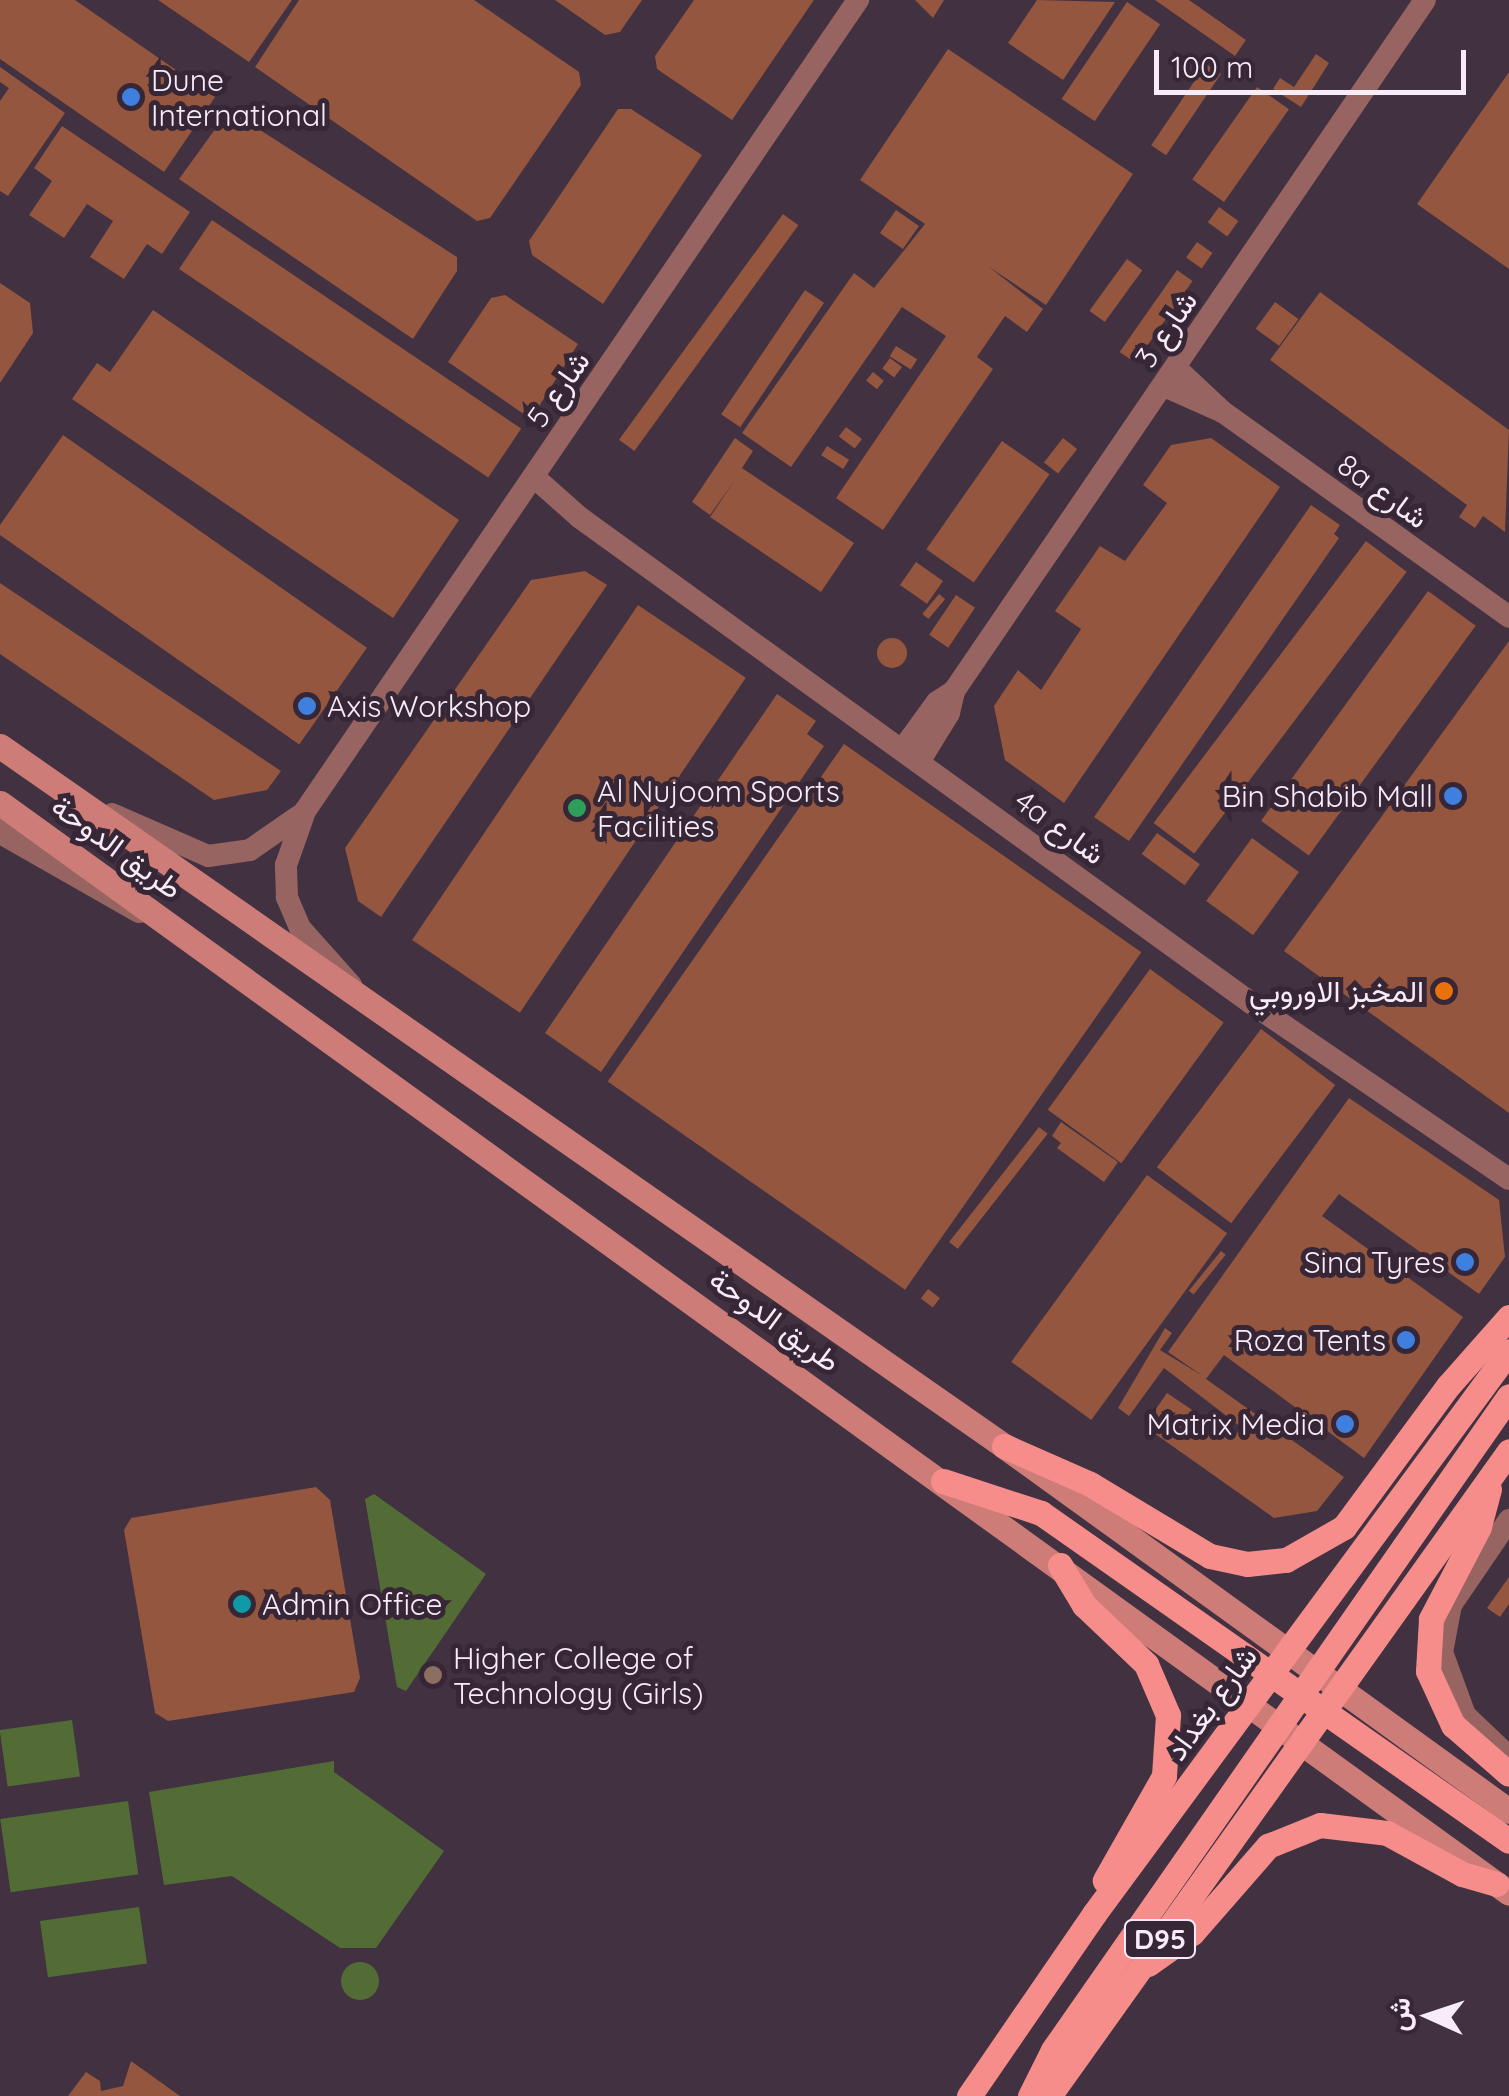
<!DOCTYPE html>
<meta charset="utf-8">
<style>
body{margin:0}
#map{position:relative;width:1509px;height:2096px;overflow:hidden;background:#413141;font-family:Quicksand,Vazirmatn,sans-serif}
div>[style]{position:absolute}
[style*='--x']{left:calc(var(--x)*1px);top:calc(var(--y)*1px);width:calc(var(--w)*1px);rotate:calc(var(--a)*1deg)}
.green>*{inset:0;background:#536c36;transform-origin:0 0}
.round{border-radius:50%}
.building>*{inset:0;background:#94563e;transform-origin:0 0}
.minor>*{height:22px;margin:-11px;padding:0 11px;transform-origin:11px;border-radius:11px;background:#986462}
.tertiary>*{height:25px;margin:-12.5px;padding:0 12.5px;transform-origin:12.5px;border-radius:12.5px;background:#986462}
.secondary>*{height:25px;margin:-12.5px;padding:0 12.5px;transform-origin:12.5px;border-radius:12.5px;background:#cd7c78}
.primary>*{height:25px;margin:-12.5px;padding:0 12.5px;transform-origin:12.5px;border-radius:12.5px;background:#f68d8a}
.dots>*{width:28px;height:28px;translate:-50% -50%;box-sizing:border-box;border:5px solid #372736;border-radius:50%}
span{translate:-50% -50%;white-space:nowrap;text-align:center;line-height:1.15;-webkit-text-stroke:10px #372736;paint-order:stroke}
.shield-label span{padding:2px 8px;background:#372736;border:2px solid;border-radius:8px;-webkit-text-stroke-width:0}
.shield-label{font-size:28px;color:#f7ecf7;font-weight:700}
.poi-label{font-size:30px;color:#f7ecf7}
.left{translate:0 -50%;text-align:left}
.right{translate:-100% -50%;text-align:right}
.street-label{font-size:30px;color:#f7ecf7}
.north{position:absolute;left:1379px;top:1966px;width:100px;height:100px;-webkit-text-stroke:8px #372736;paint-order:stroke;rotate:273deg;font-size:28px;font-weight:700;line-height:40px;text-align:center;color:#f7ecf7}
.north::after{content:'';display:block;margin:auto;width:35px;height:45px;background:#f7ecf7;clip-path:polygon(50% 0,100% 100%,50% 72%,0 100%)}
.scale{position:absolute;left:1154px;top:50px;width:312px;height:45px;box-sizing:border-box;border:5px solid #f7ecf7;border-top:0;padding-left:12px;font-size:30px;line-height:35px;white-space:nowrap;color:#f7ecf7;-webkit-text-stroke:8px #372736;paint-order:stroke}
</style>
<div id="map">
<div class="green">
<i style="clip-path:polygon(374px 1494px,486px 1574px,406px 1691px,397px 1687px,365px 1499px)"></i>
<i style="left:72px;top:1720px;width:57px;height:73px;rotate:82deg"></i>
<i style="clip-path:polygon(334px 1761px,334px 1772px,444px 1851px,376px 1948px,340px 1948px,232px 1876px,164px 1885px,149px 1792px)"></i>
<i style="left:128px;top:1801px;width:74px;height:129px;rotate:82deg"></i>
<i style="left:139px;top:1907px;width:57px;height:100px;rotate:82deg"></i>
<i class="round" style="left:341px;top:1962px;width:38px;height:38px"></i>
</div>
<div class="building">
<i style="clip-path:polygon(0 0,75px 0,215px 97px,164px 172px,0 59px)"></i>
<i style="clip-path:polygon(158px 0,292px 0,249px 62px)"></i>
<i style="clip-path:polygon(299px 0,474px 0,579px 72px,581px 85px,490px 218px,477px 221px,255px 67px)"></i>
<i style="clip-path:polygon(555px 0,642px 0,620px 32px,605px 35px)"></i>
<i style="clip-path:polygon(694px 0,814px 0,732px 120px,657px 69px,655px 56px)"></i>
<i style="clip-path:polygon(915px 0,944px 0,933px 18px)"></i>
<i style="clip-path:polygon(1037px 0,1115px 2px,1063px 80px,1008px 43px)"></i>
<i style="clip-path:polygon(1155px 0,1189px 0,1246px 40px,1235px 56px)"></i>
<i style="left:1127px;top:2px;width:40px;height:117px;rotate:34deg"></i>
<i style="clip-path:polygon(948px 49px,1133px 174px,1046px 305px,989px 267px,1043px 309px,1027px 332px,1005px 316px,977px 357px,993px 369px,883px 530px,836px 498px,946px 336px,902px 307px,791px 467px,742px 433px,854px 273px,874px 288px,925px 224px,860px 180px)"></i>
<i style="clip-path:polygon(1316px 54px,1329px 63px,1301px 107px,1273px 89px,1280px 78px,1294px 87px)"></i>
<i style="left:1206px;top:64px;width:18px;height:98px;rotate:34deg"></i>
<i style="clip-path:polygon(0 67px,65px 113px,8px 196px,0 191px,0 101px,9px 88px,0 82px)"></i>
<i style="clip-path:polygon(1509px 72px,1509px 269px,1417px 204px)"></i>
<i style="left:1257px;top:87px;width:39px;height:113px;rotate:35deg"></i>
<i style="clip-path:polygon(618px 109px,631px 109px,702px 155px,603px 304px,532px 255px,529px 241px)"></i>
<i style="clip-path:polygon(229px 110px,457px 257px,457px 271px,413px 339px,179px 179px)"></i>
<i style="clip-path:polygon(62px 126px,190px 212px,162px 254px,147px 244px,124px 279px,90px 257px,113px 221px,87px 204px,64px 238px,29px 215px,52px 181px,34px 168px)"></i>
<i style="left:1219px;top:207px;width:24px;height:19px;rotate:36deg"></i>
<i style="left:896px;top:210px;width:28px;height:28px;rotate:35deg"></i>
<i style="left:783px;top:214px;width:19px;height:279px;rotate:36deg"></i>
<i style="left:212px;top:220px;width:373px;height:59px;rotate:34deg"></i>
<i style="left:1197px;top:242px;width:19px;height:19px;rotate:35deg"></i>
<i style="left:1127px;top:259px;width:19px;height:64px;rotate:36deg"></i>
<i style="left:1177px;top:270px;width:19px;height:100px;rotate:35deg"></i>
<i style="clip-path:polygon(0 283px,30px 303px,33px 333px,0 383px)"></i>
<i style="left:805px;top:290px;width:23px;height:150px;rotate:34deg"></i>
<i style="clip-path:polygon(1320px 292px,1509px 430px,1505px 532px,1483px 516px,1475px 528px,1459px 517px,1467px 505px,1270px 360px)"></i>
<i style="clip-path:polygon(505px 295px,578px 344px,531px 419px,448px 362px,491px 298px)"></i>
<i style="left:1275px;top:302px;width:29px;height:33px;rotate:36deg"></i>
<i style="clip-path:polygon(153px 310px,459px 520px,393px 618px,72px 399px,97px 363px,110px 372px)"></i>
<i style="left:896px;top:346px;width:25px;height:12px;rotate:32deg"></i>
<i style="left:890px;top:358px;width:15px;height:13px;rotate:37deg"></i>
<i style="left:873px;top:372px;width:14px;height:11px;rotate:39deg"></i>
<i style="left:846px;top:427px;width:20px;height:12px;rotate:37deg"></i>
<i style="left:63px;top:435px;width:371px;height:118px;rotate:35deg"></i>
<i style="clip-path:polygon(735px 438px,753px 451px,742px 468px,854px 543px,821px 592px,710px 517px,735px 480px,710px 515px,692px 502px)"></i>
<i style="left:1063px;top:438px;width:18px;height:31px;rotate:38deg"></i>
<i style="clip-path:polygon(1211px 438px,1280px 487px,1064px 803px,1005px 760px,994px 706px,1018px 670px,1041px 690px,1081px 629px,1055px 611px,1100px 546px,1125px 561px,1167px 503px,1143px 485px,1171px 445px)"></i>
<i style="left:1002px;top:441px;width:58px;height:132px;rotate:35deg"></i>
<i style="left:827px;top:446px;width:26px;height:11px;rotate:32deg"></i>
<i style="clip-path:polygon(1311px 505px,1340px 525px,1334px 534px,1339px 538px,1129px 841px,1094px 817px)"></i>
<i style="left:1366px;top:541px;width:51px;height:353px;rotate:37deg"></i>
<i style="left:916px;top:562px;width:33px;height:28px;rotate:35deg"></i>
<i style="clip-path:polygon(585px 571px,607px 585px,381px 917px,358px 901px,345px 848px,531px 580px)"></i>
<i style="clip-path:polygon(0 583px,281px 771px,267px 790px,214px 800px,0 654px)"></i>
<i style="left:1428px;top:591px;width:59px;height:284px;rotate:36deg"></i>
<i style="left:939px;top:594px;width:8px;height:26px;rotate:40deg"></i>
<i style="left:956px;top:595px;width:23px;height:48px;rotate:34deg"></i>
<i style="left:638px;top:605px;width:130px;height:404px;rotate:34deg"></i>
<i class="round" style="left:877px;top:638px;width:30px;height:30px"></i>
<i style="clip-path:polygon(1509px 641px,1509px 1113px,1284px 951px)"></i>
<i style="clip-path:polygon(777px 694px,816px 721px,807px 734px,824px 746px,601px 1072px,545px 1033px)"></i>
<i style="left:844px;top:744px;width:363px;height:412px;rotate:35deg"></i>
<i style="left:1157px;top:833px;width:53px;height:26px;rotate:36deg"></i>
<i style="left:1252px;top:838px;width:58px;height:78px;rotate:36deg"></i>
<i style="left:1150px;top:969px;width:91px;height:174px;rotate:36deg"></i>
<i style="left:1261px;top:1029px;width:93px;height:173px;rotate:37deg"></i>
<i style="clip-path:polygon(1349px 1098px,1499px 1200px,1505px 1257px,1479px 1294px,1339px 1194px,1322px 1216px,1463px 1317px,1364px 1458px,1224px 1355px,1206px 1379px,1344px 1477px,1317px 1511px,1274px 1518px,1144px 1426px,1167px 1393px,1234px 1438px,1241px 1427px,1164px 1368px,1129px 1416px,1118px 1408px,1165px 1328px,1172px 1333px,1160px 1350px,1203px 1376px,1168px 1352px)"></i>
<i style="clip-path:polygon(1061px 1122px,1118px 1162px,1104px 1182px,1057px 1148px,1061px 1143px,1052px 1136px)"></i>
<i style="left:1039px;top:1127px;width:11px;height:146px;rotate:38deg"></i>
<i style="left:1147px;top:1175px;width:99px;height:231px;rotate:36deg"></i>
<i style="left:1221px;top:1251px;width:6px;height:51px;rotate:39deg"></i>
<i style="left:928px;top:1289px;width:15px;height:12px;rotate:37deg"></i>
<i style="clip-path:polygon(316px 1487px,330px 1500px,360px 1678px,354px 1692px,168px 1721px,155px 1713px,124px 1530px,131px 1518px)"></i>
<i style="clip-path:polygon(1509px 1577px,1509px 1604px,1500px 1617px,1487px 1608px)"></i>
<i style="clip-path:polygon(131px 2061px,180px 2096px,68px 2096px,86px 2072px,100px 2081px,101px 2091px,123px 2086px)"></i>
</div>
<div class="minor">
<i style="--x:1176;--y:368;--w:64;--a:43.1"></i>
<i style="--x:1223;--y:412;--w:352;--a:35.6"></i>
<i style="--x:1164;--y:386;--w:64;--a:23.8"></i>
<i style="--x:534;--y:477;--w:60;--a:41.6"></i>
<i style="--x:579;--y:517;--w:829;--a:35.87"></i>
<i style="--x:1251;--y:1003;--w:312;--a:34.3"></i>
<i style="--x:902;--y:750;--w:59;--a:-53.9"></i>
<i style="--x:937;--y:702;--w:20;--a:-33"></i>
<i style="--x:919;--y:762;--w:57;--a:-58.5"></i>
<i style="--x:949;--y:713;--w:23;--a:-77"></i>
<i style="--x:954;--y:691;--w:836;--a:-55.72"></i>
<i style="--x:112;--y:814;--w:105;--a:23.6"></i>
<i style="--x:208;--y:856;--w:42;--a:-8.1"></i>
<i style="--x:250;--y:850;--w:60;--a:-34.8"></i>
<i style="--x:351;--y:985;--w:76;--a:-131.8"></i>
<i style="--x:300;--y:928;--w:34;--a:-113"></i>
<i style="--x:287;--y:897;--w:32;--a:-92"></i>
<i style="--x:286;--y:865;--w:57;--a:-70.6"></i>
<i style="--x:305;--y:811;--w:982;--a:-55.71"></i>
<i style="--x:1509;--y:1520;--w:103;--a:124.3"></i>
<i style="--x:1451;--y:1605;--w:48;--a:100.8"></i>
<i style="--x:1442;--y:1652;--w:67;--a:69.9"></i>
<i style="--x:1465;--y:1715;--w:61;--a:43.7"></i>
</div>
<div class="tertiary">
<i style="--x:0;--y:831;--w:160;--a:29.6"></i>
</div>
<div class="secondary">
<i style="--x:0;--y:746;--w:1224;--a:34.88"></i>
<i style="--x:1004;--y:1446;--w:623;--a:35.86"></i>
<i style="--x:0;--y:803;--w:1861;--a:35.84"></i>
</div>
<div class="primary">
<i style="--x:1004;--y:1446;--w:94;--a:23.8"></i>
<i style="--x:1090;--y:1484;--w:140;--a:31"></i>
<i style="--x:1210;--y:1556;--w:38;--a:12"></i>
<i style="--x:1247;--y:1564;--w:39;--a:-6"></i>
<i style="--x:1286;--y:1560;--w:67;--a:-29.6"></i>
<i style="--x:1344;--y:1527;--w:175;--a:-53.6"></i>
<i style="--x:1448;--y:1386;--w:92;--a:-48.5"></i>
<i style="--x:943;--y:1481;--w:103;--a:18.1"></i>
<i style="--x:1041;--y:1513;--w:571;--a:35.02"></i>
<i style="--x:1489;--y:1489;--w:39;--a:105"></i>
<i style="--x:1479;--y:1527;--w:104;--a:117.6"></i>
<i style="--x:1431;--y:1619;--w:52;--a:93.3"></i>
<i style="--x:1428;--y:1671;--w:60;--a:65.2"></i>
<i style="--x:1453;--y:1725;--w:74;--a:41.2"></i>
<i style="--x:1060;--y:1565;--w:47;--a:59"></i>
<i style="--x:1084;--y:1605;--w:86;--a:43.6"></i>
<i style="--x:1146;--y:1664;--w:56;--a:66.7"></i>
<i style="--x:1168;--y:1715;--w:61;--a:93.8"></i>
<i style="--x:1164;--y:1776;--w:120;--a:119.6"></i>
<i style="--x:1148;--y:1964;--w:54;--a:-35.2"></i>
<i style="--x:1192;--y:1933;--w:116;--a:-48.9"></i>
<i style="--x:1268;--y:1846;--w:56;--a:-22"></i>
<i style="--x:1320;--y:1825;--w:67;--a:6.8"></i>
<i style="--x:1387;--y:1833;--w:85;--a:28.7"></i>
<i style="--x:1462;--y:1874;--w:36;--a:16"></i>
<i style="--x:969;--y:2096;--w:221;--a:-55.5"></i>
<i style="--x:1094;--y:1914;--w:699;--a:-53.61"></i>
<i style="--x:1030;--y:2096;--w:51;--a:-63.4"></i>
<i style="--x:1053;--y:2050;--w:797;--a:-55.11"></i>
<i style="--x:1049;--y:2096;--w:792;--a:-54.5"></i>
</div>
<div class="dots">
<i style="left:131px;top:97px;background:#3f7fe0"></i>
<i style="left:307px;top:706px;background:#3f7fe0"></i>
<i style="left:1453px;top:796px;background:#3f7fe0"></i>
<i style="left:577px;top:808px;background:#2e9e5b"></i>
<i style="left:1444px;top:991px;background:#e8710a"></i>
<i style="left:1465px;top:1262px;background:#3f7fe0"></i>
<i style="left:1406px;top:1340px;background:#3f7fe0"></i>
<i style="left:1345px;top:1424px;background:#3f7fe0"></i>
<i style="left:242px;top:1604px;background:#0f9aa8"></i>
<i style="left:433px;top:1675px;background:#8d6e63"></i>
</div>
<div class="shield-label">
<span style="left:1160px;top:1939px">D95</span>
</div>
<div class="poi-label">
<span class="left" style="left:151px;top:97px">Dune<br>International</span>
<span class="left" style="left:327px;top:706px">Axis Workshop</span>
<span class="left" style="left:597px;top:808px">Al Nujoom Sports<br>Facilities</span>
<span class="right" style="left:1433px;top:796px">Bin Shabib Mall</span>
<span class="right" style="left:1424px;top:991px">المخبز الاوروبي</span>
<span class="right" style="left:1445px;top:1262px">Sina Tyres</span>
<span class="right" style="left:1386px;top:1340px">Roza Tents</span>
<span class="right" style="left:1325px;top:1424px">Matrix Media</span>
<span class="left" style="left:262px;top:1604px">Admin Office</span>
<span class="left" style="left:453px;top:1675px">Higher College of<br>Technology (Girls)</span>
</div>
<div class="street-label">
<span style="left:1166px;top:329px;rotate:-56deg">شارع 3</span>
<span style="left:558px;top:389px;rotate:-55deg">شارع 5</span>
<span style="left:1383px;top:491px;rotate:36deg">8a شارع</span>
<span style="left:1060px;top:827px;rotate:36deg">4a شارع</span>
<span style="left:117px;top:847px;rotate:36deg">طريق الدوحة</span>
<span style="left:775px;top:1320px;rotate:36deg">طريق الدوحة</span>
<span style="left:1211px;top:1703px;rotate:-54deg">شارع بغداد</span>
</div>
<div class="north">ش</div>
<div class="scale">100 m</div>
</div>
